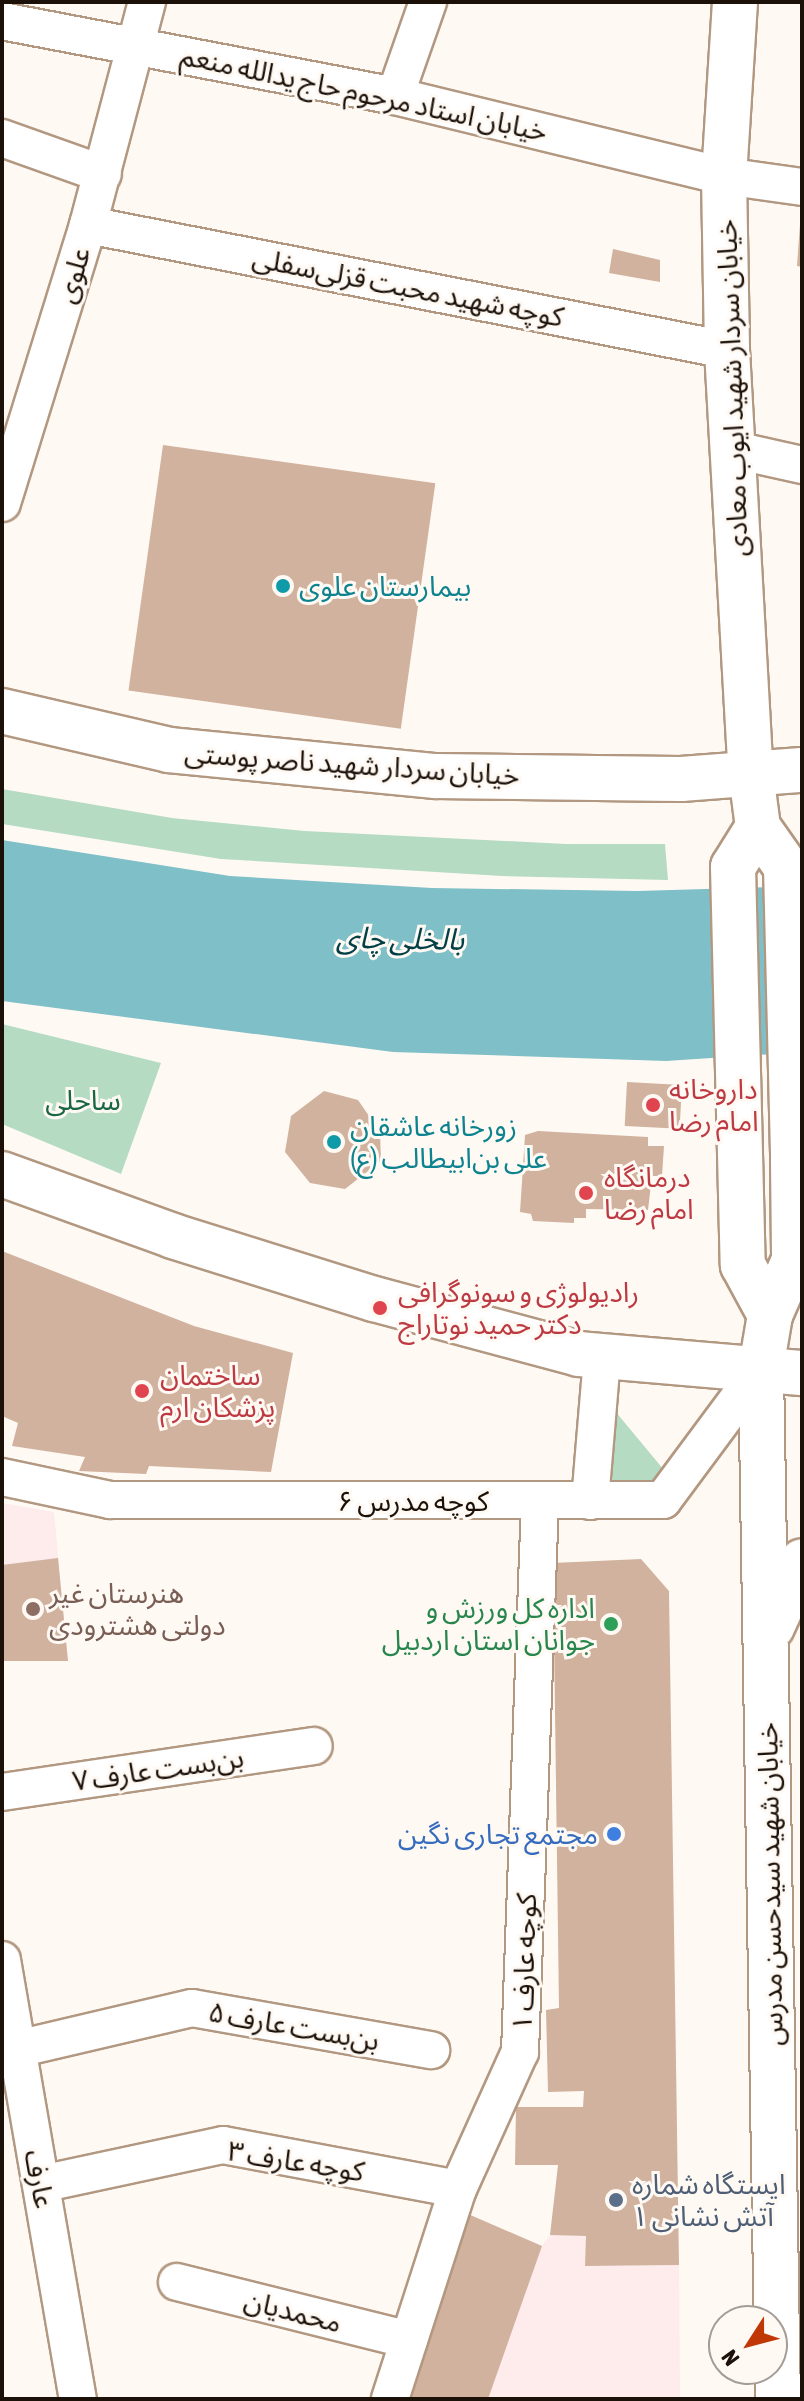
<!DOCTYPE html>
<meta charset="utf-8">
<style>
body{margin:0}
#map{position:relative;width:804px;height:2401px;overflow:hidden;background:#fff9f4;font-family:"Asap Condensed","Noto Sans Arabic",sans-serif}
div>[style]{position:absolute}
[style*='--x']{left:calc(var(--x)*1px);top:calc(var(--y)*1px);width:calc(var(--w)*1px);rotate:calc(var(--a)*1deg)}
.education>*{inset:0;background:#fdeceb}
.green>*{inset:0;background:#b5dbc3}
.water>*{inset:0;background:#7fbfc7}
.building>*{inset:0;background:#d1b29e;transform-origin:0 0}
.roads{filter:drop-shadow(2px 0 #b29881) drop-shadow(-2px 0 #b29881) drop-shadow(0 2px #b29881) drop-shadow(0 -2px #b29881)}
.street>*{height:36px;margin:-18px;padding:0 18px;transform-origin:18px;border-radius:18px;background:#fff}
.secondary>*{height:44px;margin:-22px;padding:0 22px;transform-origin:22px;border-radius:22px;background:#fff}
.dots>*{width:22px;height:22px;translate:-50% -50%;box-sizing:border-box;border:4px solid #fff9f4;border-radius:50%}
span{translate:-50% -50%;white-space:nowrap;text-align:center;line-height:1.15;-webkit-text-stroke:6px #fff9f4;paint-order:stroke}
.street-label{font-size:28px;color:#1b1109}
.culture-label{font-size:28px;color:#0d838f}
.left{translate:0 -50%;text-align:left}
.health-label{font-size:28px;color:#be3a42}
.park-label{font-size:28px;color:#186742}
.education-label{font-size:28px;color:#785e54}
.leisure-label{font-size:28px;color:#27864d}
.right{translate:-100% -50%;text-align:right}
.shop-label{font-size:28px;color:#366cbe}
.service-label{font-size:28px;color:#4e5e75}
.water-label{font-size:30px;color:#003f45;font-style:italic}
.frame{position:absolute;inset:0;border:4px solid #1b1109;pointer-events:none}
.north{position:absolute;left:708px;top:2305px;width:80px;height:80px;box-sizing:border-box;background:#fff9f4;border:2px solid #a49c96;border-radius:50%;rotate:234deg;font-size:22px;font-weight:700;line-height:32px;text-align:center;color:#1b1109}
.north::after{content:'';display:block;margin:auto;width:28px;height:36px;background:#c03805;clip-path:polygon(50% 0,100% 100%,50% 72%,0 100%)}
</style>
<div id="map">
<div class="education">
<i style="clip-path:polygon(2px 1503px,54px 1512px,68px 1661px,2px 1661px)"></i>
<i style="clip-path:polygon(468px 2214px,542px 2246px,550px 2235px,586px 2236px,586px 2266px,679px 2265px,680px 2399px,406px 2399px)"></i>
</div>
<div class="green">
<i style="clip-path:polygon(2px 789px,172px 818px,305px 831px,566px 844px,665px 844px,668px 880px,502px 876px,221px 859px,2px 824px)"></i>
<i style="clip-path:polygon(2px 1024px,161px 1063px,121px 1174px,2px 1124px)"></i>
<i style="clip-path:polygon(610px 1405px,664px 1470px,665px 1490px,600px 1490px)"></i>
</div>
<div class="water">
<i style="clip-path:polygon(2px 840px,230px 876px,432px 888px,638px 891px,802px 886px,802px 1052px,666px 1061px,393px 1052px,2px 1001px)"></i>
</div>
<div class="building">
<i style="clip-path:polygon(800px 224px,802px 225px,802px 267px,797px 266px)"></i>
<i style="clip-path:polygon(613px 249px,660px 260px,660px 282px,609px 273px)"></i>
<i style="left:163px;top:445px;width:275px;height:248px;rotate:8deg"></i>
<i style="left:627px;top:1082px;width:55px;height:44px;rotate:3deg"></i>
<i style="clip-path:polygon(324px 1091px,358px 1100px,380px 1132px,381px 1161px,345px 1189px,310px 1183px,285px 1152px,291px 1116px)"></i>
<i style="clip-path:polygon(538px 1131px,648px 1137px,648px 1146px,664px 1146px,662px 1176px,652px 1176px,648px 1210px,586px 1209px,586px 1218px,574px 1218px,574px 1223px,533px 1221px,531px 1214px,520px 1212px,525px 1135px)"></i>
<i style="clip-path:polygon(2px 1251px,194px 1326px,293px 1353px,271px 1472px,149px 1466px,146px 1474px,79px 1471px,85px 1457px,12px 1446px,18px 1423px,2px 1416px)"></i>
<i style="clip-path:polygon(58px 1558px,68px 1661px,2px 1661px,2px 1565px)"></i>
<i style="clip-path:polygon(641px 1559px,669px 1591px,679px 2265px,585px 2266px,586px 2236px,550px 2235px,558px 2165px,515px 2165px,516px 2107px,583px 2107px,584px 2091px,548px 2092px,546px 2010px,559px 2008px,553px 1563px)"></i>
<i style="clip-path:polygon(468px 2214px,542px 2246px,488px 2399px,406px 2399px)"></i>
</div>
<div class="roads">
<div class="street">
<i style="--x:2;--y:21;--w:400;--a:10.8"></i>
<i style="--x:395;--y:96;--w:339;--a:13.7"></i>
<i style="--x:724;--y:176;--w:79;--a:8"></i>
<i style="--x:395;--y:96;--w:100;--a:-70.7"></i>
<i style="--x:2;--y:138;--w:107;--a:19.6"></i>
<i style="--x:88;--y:225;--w:651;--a:11.07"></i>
<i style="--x:735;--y:450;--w:69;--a:12.6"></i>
<i style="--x:2;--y:503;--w:291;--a:-72.8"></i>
<i style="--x:88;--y:225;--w:231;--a:-75.2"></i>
<i style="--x:2;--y:1477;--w:110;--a:12"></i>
<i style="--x:110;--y:1500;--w:553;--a:0"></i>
<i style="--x:663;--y:1500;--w:164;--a:-53.4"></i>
<i style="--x:590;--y:1501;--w:144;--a:-85.2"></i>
<i style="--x:2;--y:1792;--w:315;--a:-8.4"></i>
<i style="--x:2;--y:1960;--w:446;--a:80.2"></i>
<i style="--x:17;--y:2049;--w:180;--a:-13.2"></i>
<i style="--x:192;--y:2008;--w:243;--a:10"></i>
<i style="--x:41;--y:2184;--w:186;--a:-12.1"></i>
<i style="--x:223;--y:2145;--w:239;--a:10.6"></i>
<i style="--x:177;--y:2282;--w:239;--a:14"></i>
<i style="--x:390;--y:2399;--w:221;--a:-72.1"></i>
<i style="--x:458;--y:2189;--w:150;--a:-65.7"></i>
<i style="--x:520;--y:2052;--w:551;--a:-87.92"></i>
</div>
<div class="secondary">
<i style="--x:735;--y:2;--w:174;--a:93.6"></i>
<i style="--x:724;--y:176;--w:174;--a:89"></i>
<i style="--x:727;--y:350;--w:425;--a:86.8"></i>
<i style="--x:751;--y:774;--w:53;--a:82.5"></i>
<i style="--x:758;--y:827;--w:49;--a:55"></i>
<i style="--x:786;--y:867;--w:293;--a:88.6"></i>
<i style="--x:793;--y:1160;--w:100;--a:89.4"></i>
<i style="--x:794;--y:1260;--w:60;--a:113.6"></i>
<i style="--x:770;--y:1315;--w:54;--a:99.6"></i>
<i style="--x:761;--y:1368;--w:1031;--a:89.06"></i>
<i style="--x:2;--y:711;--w:171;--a:13.1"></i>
<i style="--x:169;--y:750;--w:268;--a:5.6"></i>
<i style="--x:436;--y:776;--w:245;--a:0.7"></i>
<i style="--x:681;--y:779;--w:121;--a:-4.3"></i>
<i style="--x:758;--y:827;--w:47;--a:122"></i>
<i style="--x:733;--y:867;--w:398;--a:88.6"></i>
<i style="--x:743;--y:1265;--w:57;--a:61.6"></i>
<i style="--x:2;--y:1174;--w:182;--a:19.9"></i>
<i style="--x:173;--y:1236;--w:211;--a:17.4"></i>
<i style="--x:374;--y:1299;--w:212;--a:15"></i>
<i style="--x:579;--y:1354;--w:224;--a:4.9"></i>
<i style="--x:772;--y:1627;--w:72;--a:-65.6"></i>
</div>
</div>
<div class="dots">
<i style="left:283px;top:586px;background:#0f9aa8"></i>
<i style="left:653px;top:1105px;background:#e0444e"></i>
<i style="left:334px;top:1142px;background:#0f9aa8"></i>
<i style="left:586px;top:1193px;background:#e0444e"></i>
<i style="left:380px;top:1308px;background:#e0444e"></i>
<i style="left:142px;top:1391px;background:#e0444e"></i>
<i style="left:33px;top:1609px;background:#8d6e63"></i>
<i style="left:611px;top:1624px;background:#2e9e5b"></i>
<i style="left:614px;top:1834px;background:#3f7fe0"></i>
<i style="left:616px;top:2200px;background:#5c6f8a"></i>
</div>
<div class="street-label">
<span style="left:364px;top:93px;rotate:12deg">خیابان استاد مرحوم حاج یدالله منعم</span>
<span style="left:73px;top:275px;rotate:-73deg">علوی</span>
<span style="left:408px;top:287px;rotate:11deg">کوچه شهید محبت قزلی‌سفلی</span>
<span style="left:732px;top:388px;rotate:-92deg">خیابان سردار شهید ایوب معادی</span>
<span style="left:352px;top:764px;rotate:4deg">خیابان سردار شهید ناصر پوستی</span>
<span style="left:413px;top:1501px">کوچه مدرس ۶</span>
<span style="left:158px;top:1769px;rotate:-8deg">بن‌بست عارف ۷</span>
<span style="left:770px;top:1884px;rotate:-91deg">خیابان شهید سیدحسن مدرس</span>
<span style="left:524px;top:1962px;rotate:-88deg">کوچه عارف ۱</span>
<span style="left:294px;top:2026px;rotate:10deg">بن‌بست عارف ۵</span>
<span style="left:296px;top:2161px;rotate:9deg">کوچه عارف ۳</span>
<span style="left:40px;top:2179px;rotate:80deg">عارف</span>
<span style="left:293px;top:2311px;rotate:14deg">محمدیان</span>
</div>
<div class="culture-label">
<span class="left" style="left:299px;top:586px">بیمارستان علوی</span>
<span class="left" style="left:350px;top:1142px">زورخانه عاشقان<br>علی بن‌ابیطالب (ع)</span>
</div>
<div class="health-label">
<span class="left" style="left:669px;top:1105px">داروخانه<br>امام رضا</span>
<span class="left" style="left:604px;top:1193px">درمانگاه<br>امام رضا</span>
<span class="left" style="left:398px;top:1308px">رادیولوژی و سونوگرافی<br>دکتر حمید نوتاراج</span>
<span class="left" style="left:160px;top:1391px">ساختمان<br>پزشکان ارم</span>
</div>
<div class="park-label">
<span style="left:83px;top:1100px">ساحلی</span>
</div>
<div class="education-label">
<span class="left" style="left:49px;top:1609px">هنرستان غیر<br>دولتی هشترودی</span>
</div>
<div class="leisure-label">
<span class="right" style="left:595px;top:1624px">اداره کل ورزش و<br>جوانان استان اردبیل</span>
</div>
<div class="shop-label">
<span class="right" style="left:598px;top:1834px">مجتمع تجاری نگین</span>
</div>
<div class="service-label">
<span class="left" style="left:632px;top:2200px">ایستگاه شماره<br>۱ آتش نشانی</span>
</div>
<div class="water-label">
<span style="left:400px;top:938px;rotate:1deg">بالخلی چای</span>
</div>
<div class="frame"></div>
<div class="north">N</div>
</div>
